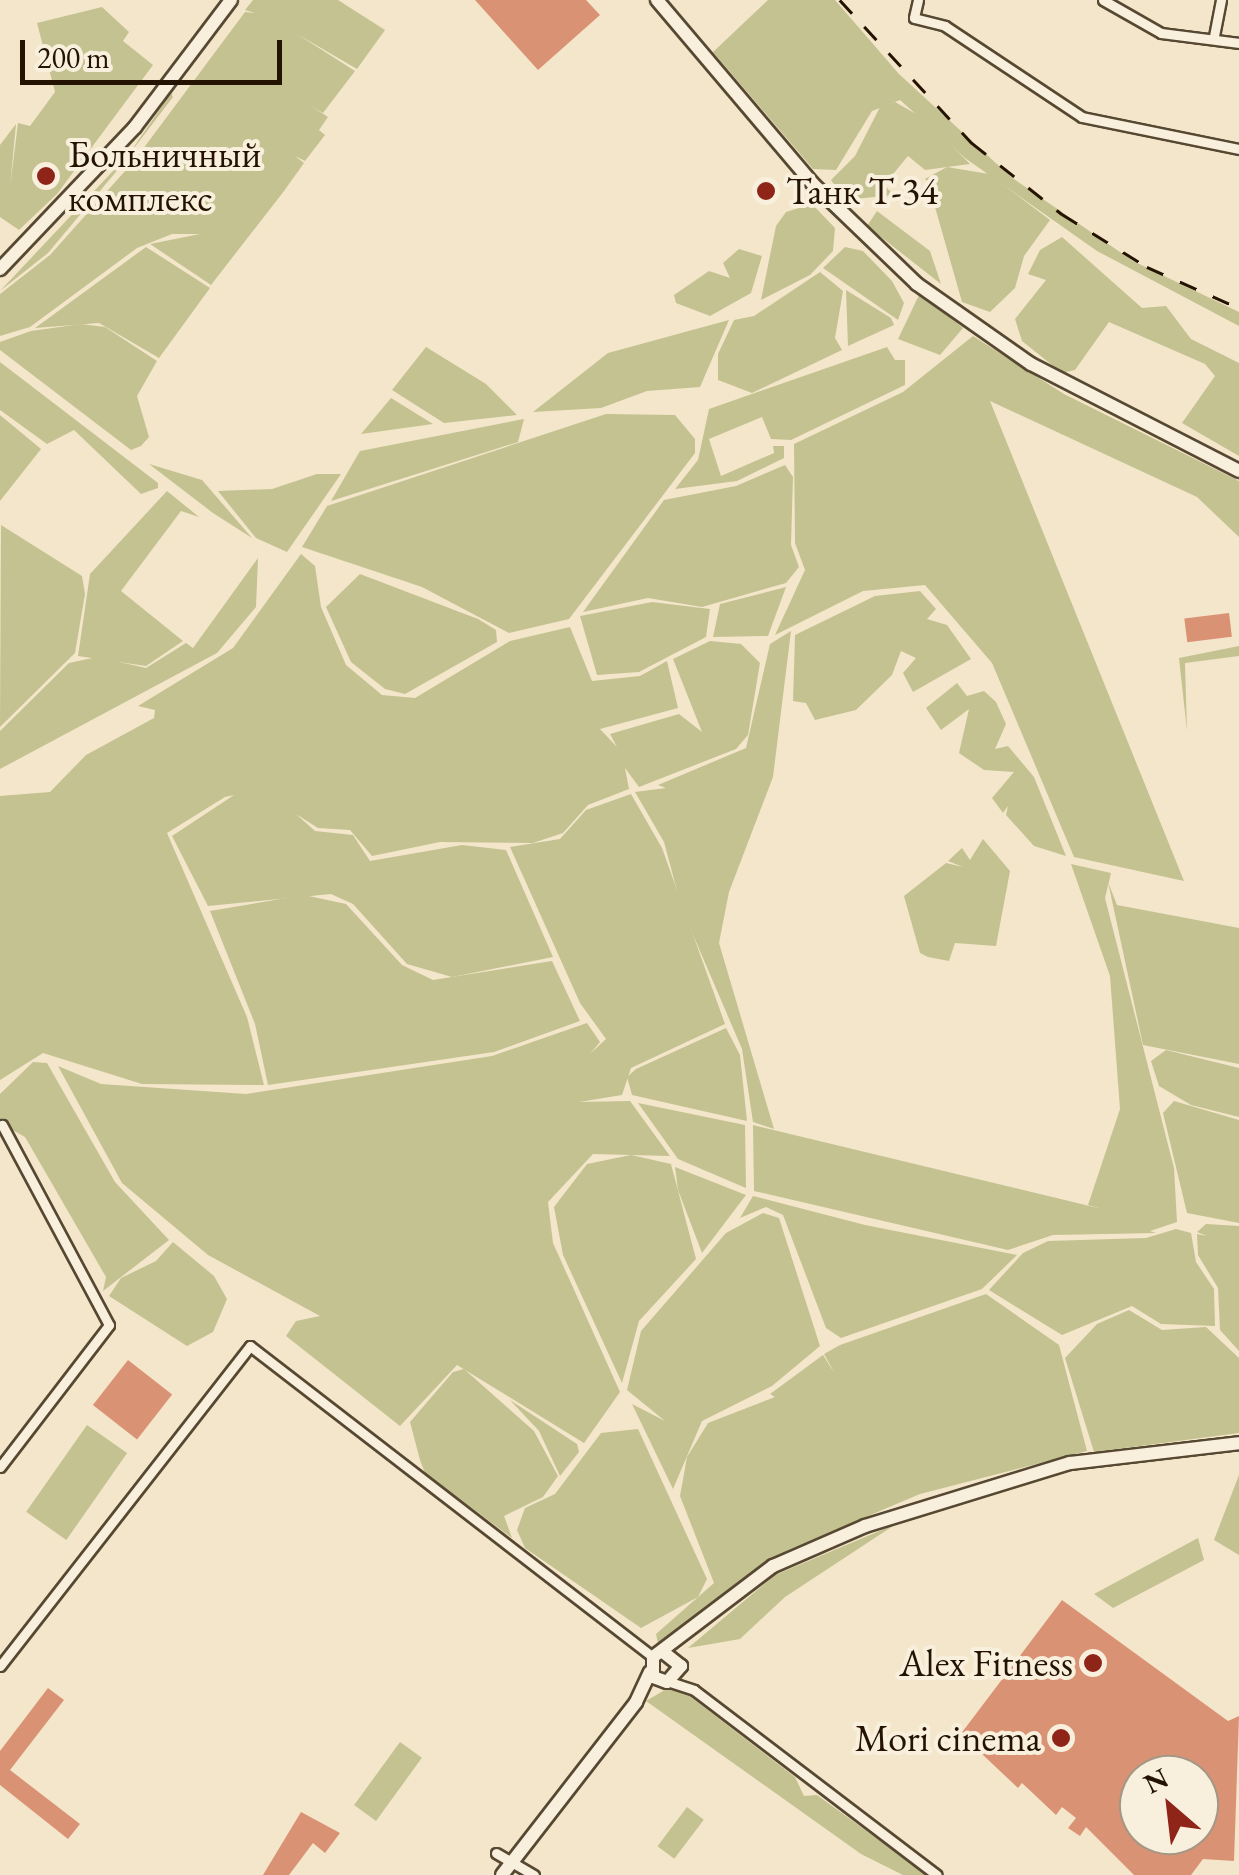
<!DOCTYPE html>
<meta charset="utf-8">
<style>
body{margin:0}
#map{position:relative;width:1239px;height:1875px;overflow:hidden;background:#f4e6ca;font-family:"EB Garamond",serif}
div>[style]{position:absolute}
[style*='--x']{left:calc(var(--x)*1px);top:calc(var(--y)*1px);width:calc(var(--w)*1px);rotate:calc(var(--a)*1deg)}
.green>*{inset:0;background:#c4c291;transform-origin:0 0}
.building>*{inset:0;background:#da9275;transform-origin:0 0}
.roads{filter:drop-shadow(2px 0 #574832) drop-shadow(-2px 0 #574832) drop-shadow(0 2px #574832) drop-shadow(0 -2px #574832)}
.minor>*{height:9px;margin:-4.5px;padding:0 4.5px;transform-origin:4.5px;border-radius:4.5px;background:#f8efdd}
.secondary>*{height:12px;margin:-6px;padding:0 6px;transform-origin:6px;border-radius:6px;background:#f8efdd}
.rail>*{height:2.5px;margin-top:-1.25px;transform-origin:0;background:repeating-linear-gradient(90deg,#231300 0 18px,transparent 0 36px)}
.dots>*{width:28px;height:28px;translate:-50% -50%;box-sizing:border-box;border:5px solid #f8efdd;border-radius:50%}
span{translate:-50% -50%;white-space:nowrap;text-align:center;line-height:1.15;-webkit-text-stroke:8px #f8efdd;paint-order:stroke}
.poi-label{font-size:38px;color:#231300}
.left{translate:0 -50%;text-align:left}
.right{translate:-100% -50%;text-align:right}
.north{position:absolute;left:1119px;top:1755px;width:100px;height:100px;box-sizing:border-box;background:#f8efdd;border:2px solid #a39785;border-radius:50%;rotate:332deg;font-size:28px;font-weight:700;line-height:40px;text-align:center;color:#231300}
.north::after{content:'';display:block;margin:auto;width:35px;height:45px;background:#8f2418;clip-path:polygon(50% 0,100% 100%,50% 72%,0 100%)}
.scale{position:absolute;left:20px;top:40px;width:262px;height:45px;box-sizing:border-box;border:5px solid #231300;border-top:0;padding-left:12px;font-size:30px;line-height:35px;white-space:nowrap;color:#231300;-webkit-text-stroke:8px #f8efdd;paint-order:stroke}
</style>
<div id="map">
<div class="green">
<i style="clip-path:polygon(253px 0,338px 0,385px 30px,357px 69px,297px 34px,355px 71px,323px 113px,311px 106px,328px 117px,319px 130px,325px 135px,305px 161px,295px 156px,304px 163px,284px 191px,211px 285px,150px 244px,200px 234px,172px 234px,137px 248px,30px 327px,0 336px,0 294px,50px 255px,134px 161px,245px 12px,255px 13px,245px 10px)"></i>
<i style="clip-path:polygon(768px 0,835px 0,899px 74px,1011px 177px,1133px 261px,1239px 312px,1239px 326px,1097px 251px,965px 158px,900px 100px,872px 111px,836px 170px,813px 169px,713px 52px)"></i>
<i style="clip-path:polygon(102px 7px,129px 32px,123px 41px,153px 65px,57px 194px,19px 230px,0 217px,0 145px,16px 124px,10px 187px,18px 123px,30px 126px,55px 92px,37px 23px)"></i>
<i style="clip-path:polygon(171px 93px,173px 97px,115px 173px,48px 253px,0 291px,129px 154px)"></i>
<i style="clip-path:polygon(895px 102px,925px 119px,970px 164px,925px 170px,908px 156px,884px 185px,894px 195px,845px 200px,831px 180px,855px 156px,880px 107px)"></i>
<i style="clip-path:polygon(947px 167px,989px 174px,1050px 220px,1024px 256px,1015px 288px,990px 312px,962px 302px,933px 200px,938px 193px,925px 179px)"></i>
<i style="clip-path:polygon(812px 204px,835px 228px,833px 251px,810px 275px,761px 300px,776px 226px,786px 212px)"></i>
<i style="clip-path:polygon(877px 211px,930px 251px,941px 284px,867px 226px)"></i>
<i style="clip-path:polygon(1062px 237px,1142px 308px,1166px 306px,1191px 339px,1239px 363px,1239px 456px,1182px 423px,1215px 376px,1205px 364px,1109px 322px,1075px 370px,1062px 373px,1022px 341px,1015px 319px,1046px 280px,1028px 274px,1040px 250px)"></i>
<i style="clip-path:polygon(146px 247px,210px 288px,159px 358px,99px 323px,35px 328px)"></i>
<i style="clip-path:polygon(845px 247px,863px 251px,892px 281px,904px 303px,898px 320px,823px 268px)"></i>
<i style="clip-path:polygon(739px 249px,762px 256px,751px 293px,710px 316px,676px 303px,674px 295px,709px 271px,730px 278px,723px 263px)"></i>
<i style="clip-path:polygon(820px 272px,843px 291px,835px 338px,842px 350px,752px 393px,718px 380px,718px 354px,734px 320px,754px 316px)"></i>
<i style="clip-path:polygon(846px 290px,891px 318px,894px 325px,848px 346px)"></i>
<i style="clip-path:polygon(920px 293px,963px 328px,940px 355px,898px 339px)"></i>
<i style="clip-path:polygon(729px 320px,700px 387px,647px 391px,601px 408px,533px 412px,608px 353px)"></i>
<i style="clip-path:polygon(81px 324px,105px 327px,157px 361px,137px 396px,149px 437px,141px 446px,131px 450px,0 350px,0 342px,31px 331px)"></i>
<i style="clip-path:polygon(973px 336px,1064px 394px,1239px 481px,1239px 537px,1197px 497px,990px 401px,1184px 881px,1074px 857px,992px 663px,925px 585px,863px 591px,775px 635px,805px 570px,795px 543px,794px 444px,903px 392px)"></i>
<i style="clip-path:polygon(426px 347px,486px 384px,517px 415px,444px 423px,392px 390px)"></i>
<i style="clip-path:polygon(887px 347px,895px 360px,905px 360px,905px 385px,791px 440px,771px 439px,762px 417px,709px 439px,721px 476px,774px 453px,773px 446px,784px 446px,784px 458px,737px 481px,675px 489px,698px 460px,709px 409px)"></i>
<i style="clip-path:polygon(0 362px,158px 483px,158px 488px,141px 494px,74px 430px,47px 444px,0 410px)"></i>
<i style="clip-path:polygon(391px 398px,425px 419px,433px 424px,361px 434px)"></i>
<i style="clip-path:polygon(606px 414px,675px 415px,695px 439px,695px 453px,569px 619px,509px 633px,422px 587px,302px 547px,327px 506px)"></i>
<i style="clip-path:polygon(0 415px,41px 449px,0 501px)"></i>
<i style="clip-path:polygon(524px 419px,518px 442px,331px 501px,360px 451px)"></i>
<i style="clip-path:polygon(149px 464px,202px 480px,252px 538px,213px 513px)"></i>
<i style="clip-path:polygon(785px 465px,793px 477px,791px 545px,799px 567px,786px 583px,702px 607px,648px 598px,583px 612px,664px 500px,736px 486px)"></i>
<i style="clip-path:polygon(317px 474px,341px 474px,287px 552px,256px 538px,218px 491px,272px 489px)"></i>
<i style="clip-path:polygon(167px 491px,199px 517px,181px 511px,121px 591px,183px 641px,146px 666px,78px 656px,90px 574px)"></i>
<i style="clip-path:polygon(1px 525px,82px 576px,85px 594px,75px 653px,0 727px)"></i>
<i style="clip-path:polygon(301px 554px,315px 566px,321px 607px,346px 665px,382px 695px,415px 698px,510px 641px,570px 627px,592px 681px,640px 676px,667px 661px,678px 708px,600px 729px,617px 747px,610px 734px,679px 714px,702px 732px,673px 659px,710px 641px,741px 644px,760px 663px,748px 735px,736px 749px,639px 787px,625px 768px,629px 789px,588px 805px,563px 833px,533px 843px,440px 842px,372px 856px,350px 830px,318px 828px,296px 814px,315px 831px,353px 835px,370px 861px,462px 845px,506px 850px,553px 957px,452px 977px,407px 964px,353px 904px,331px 894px,208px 906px,172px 836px,234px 795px,225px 797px,167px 833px,247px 1017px,264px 1085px,142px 1084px,43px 1053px,0 1080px,0 796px,50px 792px,86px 755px,154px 718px,155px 710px,138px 706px,233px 648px)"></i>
<i style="clip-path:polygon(258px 558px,256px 607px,217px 653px,0 769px,0 731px,69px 663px,97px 657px,146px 668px,186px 643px,193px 648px)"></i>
<i style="clip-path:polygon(360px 574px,478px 619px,496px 630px,497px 642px,405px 694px,385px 689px,351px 662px,326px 607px)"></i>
<i style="clip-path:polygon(786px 587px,768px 636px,713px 637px,720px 604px)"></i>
<i style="clip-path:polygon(920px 591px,936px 609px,927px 619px,947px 625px,971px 659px,913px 692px,903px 673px,916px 658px,901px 651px,892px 675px,856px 710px,815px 720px,806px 703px,793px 701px,795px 635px,875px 596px)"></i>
<i style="clip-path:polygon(652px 602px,710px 609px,706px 637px,639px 672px,597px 675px,580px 616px)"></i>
<i style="clip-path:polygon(791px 631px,773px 777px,729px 892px,719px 943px,774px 1129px,753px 1122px,742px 1049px,682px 909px,664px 842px,635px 792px,666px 788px,658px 785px,746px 748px,770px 644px)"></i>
<i style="clip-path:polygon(1239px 646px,1239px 656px,1185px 663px,1187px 731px,1179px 658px)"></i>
<i style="clip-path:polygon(957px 683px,967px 696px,984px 691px,996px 702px,1006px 724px,995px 749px,1008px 746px,1034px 777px,1066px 856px,1034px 846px,1006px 815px,1008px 806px,1003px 813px,992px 798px,1014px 772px,984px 770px,959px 753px,969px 709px,941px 730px,926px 708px)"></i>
<i style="clip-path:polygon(631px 794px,662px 848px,725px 1024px,631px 1068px,622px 1095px,579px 1102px,630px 1101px,670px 1156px,593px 1154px,548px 1202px,553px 1243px,620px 1392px,584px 1443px,457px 1365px,400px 1426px,286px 1336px,296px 1321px,320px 1316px,208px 1255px,122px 1183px,58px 1066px,101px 1084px,246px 1094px,492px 1056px,587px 1023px,600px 1042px,590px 1054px,606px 1039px,580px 1003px,510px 847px,560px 839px,586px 810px)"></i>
<i style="clip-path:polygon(983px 839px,1010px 871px,996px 946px,955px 943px,949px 961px,928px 957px,920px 953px,904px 896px,946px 863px,963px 867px,948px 861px,962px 848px,970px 860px)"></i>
<i style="clip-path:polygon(1071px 864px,1111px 873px,1105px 898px,1174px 1168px,1177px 1222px,1150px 1231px,1156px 1233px,1053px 1235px,1008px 1250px,754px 1191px,753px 1125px,1102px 1209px,1088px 1205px,1120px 1109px,1110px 976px)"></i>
<i style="clip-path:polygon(1108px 882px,1117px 905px,1239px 928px,1239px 1064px,1143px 1045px)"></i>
<i style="clip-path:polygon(304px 895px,346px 904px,402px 965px,433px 980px,552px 961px,580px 1021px,494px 1052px,268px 1085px,255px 1024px,210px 911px)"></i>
<i style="clip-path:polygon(726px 1028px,740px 1055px,747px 1121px,632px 1095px,627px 1077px,636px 1069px)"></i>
<i style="clip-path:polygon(1166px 1050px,1239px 1068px,1239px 1117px,1191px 1105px,1159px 1086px,1151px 1061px)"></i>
<i style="clip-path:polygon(33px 1062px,47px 1063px,115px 1182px,169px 1240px,103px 1291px,106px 1277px,25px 1137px,0 1123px,0 1094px)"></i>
<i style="clip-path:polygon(1174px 1101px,1239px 1120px,1239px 1223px,1187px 1213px,1163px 1113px)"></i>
<i style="clip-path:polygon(638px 1103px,745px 1125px,746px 1188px,678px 1159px)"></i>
<i style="clip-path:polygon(631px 1155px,671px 1164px,696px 1259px,639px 1321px,622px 1383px,563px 1255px,554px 1207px,587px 1164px)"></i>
<i style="clip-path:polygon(675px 1167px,746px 1195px,702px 1253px,678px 1190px)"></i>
<i style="clip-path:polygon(753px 1196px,865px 1225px,1017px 1255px,982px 1289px,841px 1338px,826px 1328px,783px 1215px,766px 1207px,740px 1218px)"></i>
<i style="clip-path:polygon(763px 1213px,779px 1218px,820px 1346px,772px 1386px,702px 1421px,673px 1489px,632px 1404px,665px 1421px,627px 1390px,641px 1331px,726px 1233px)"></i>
<i style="clip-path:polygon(1206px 1224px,1239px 1226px,1239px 1351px,1220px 1330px,1218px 1288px,1198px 1255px,1197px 1234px,1207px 1236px,1197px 1232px)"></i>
<i style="clip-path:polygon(1176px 1229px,1191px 1233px,1196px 1262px,1214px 1289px,1215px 1326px,1161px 1324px,1132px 1306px,1062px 1335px,989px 1290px,1023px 1253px,1048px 1241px,1146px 1238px)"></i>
<i style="clip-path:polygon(173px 1242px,214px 1276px,227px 1299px,213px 1332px,187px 1346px,109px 1296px,121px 1278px,156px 1261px)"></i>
<i style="clip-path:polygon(986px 1294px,1059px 1345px,1087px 1451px,920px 1494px,788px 1550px,658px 1644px,656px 1634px,714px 1583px,680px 1496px,687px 1457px,708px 1423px,775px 1397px,770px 1394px,823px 1355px,835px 1374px,824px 1354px,840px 1345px)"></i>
<i style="clip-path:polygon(1129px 1310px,1162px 1330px,1206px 1327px,1239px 1358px,1239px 1433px,1094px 1452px,1065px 1358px,1097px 1324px)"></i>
<i style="clip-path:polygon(464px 1369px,534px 1431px,558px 1476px,543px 1497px,504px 1516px,512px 1538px,425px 1473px,420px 1460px,410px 1422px,453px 1372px)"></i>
<i style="clip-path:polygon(510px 1400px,577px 1444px,579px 1452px,560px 1476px,539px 1431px)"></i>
<i style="left:87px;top:1425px;width:49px;height:106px;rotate:35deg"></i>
<i style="clip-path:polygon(638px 1429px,707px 1579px,698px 1597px,641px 1628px,525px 1548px,517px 1530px,525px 1508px,555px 1494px,601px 1433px)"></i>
<i style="clip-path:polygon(1239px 1475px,1239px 1555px,1214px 1540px)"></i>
<i style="clip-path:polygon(896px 1524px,785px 1597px,740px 1639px,688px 1648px,775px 1575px)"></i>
<i style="clip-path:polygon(1198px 1538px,1204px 1560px,1113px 1608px,1094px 1594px)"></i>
<i style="clip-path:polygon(668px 1688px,687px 1694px,795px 1777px,804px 1796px,817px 1795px,927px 1875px,903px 1875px,861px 1854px,646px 1701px)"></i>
<i style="left:400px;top:1742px;width:27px;height:78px;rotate:36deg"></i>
<i style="left:687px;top:1807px;width:21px;height:49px;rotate:37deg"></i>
</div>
<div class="building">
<i style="clip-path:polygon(475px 0,586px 0,600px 15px,538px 70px)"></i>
<i style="left:1229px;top:613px;width:24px;height:45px;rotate:83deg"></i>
<i style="left:128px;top:1360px;width:56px;height:57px;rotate:38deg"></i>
<i style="clip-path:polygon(evenodd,1062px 1600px,1228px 1721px,1239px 1716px,1234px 1861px,1203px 1859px,1191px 1875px,1134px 1875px,1086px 1827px,1080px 1836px,1068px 1828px,1076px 1818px,1062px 1807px,1056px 1815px,1022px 1783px,1018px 1788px,982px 1754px,966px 1751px,972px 1744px,960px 1735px,1062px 1600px,1139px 1775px,1199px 1775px,1199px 1835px,1139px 1835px,1139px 1775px)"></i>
<i style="clip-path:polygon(48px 1688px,64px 1700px,10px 1770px,80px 1824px,68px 1839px,0 1785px,0 1751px)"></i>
<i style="clip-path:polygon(301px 1812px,340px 1833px,325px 1853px,313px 1843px,289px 1875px,263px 1875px)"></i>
</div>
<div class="roads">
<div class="minor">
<i style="--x:918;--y:0;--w:18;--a:103"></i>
<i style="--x:914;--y:18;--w:32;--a:14"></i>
<i style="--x:945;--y:26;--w:164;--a:33.6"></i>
<i style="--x:1082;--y:117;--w:160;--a:11.5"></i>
<i style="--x:1103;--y:0;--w:67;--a:29.6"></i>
<i style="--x:1161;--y:33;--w:79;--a:7.3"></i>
<i style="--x:1214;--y:36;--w:37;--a:-79"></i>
<i style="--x:0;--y:1467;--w:179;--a:-52.5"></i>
<i style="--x:109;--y:1325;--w:227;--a:-118.1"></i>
<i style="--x:0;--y:1666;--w:406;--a:-52"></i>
<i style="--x:250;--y:1346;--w:509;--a:37.66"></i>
<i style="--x:670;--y:1682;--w:25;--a:18"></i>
<i style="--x:694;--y:1690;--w:305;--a:37.3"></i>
<i style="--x:496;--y:1853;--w:44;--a:30.1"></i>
</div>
<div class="secondary">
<i style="--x:657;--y:0;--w:241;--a:49.7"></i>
<i style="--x:813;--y:184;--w:144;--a:43.9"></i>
<i style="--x:917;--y:284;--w:139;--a:35.1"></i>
<i style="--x:1031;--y:364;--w:234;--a:27.2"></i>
<i style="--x:0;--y:269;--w:196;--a:-46.4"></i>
<i style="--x:135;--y:127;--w:159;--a:-52.9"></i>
<i style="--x:663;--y:1652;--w:23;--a:38"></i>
<i style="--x:681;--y:1666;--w:21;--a:131"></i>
<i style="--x:667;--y:1682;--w:15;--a:-160"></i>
<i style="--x:653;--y:1677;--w:20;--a:-90"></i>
<i style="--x:653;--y:1657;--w:151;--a:-37.2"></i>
<i style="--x:773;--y:1566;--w:100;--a:-23.5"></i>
<i style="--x:865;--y:1526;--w:214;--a:-17.1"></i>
<i style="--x:1070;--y:1463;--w:170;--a:-6.7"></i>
<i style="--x:502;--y:1875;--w:219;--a:-52.2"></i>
<i style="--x:636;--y:1702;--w:33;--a:-65"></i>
</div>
</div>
<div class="rail">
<i style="--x:840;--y:0;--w:195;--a:47.3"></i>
<i style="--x:972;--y:143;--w:115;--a:38.3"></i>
<i style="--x:1062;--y:214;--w:100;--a:31.9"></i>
<i style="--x:1147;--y:267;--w:101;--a:24"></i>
</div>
<div class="dots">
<i style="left:46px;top:176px;background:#8f2418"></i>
<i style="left:766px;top:191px;background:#8f2418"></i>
<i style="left:1093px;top:1663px;background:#8f2418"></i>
<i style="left:1061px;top:1738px;background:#8f2418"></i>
</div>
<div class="poi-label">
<span class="left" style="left:68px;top:176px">Больничный<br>комплекс</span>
<span class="left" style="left:786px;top:191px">Танк Т-34</span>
<span class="right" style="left:1073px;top:1663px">Alex Fitness</span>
<span class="right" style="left:1041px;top:1738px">Mori cinema</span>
</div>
<div class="north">N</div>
<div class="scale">200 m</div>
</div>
